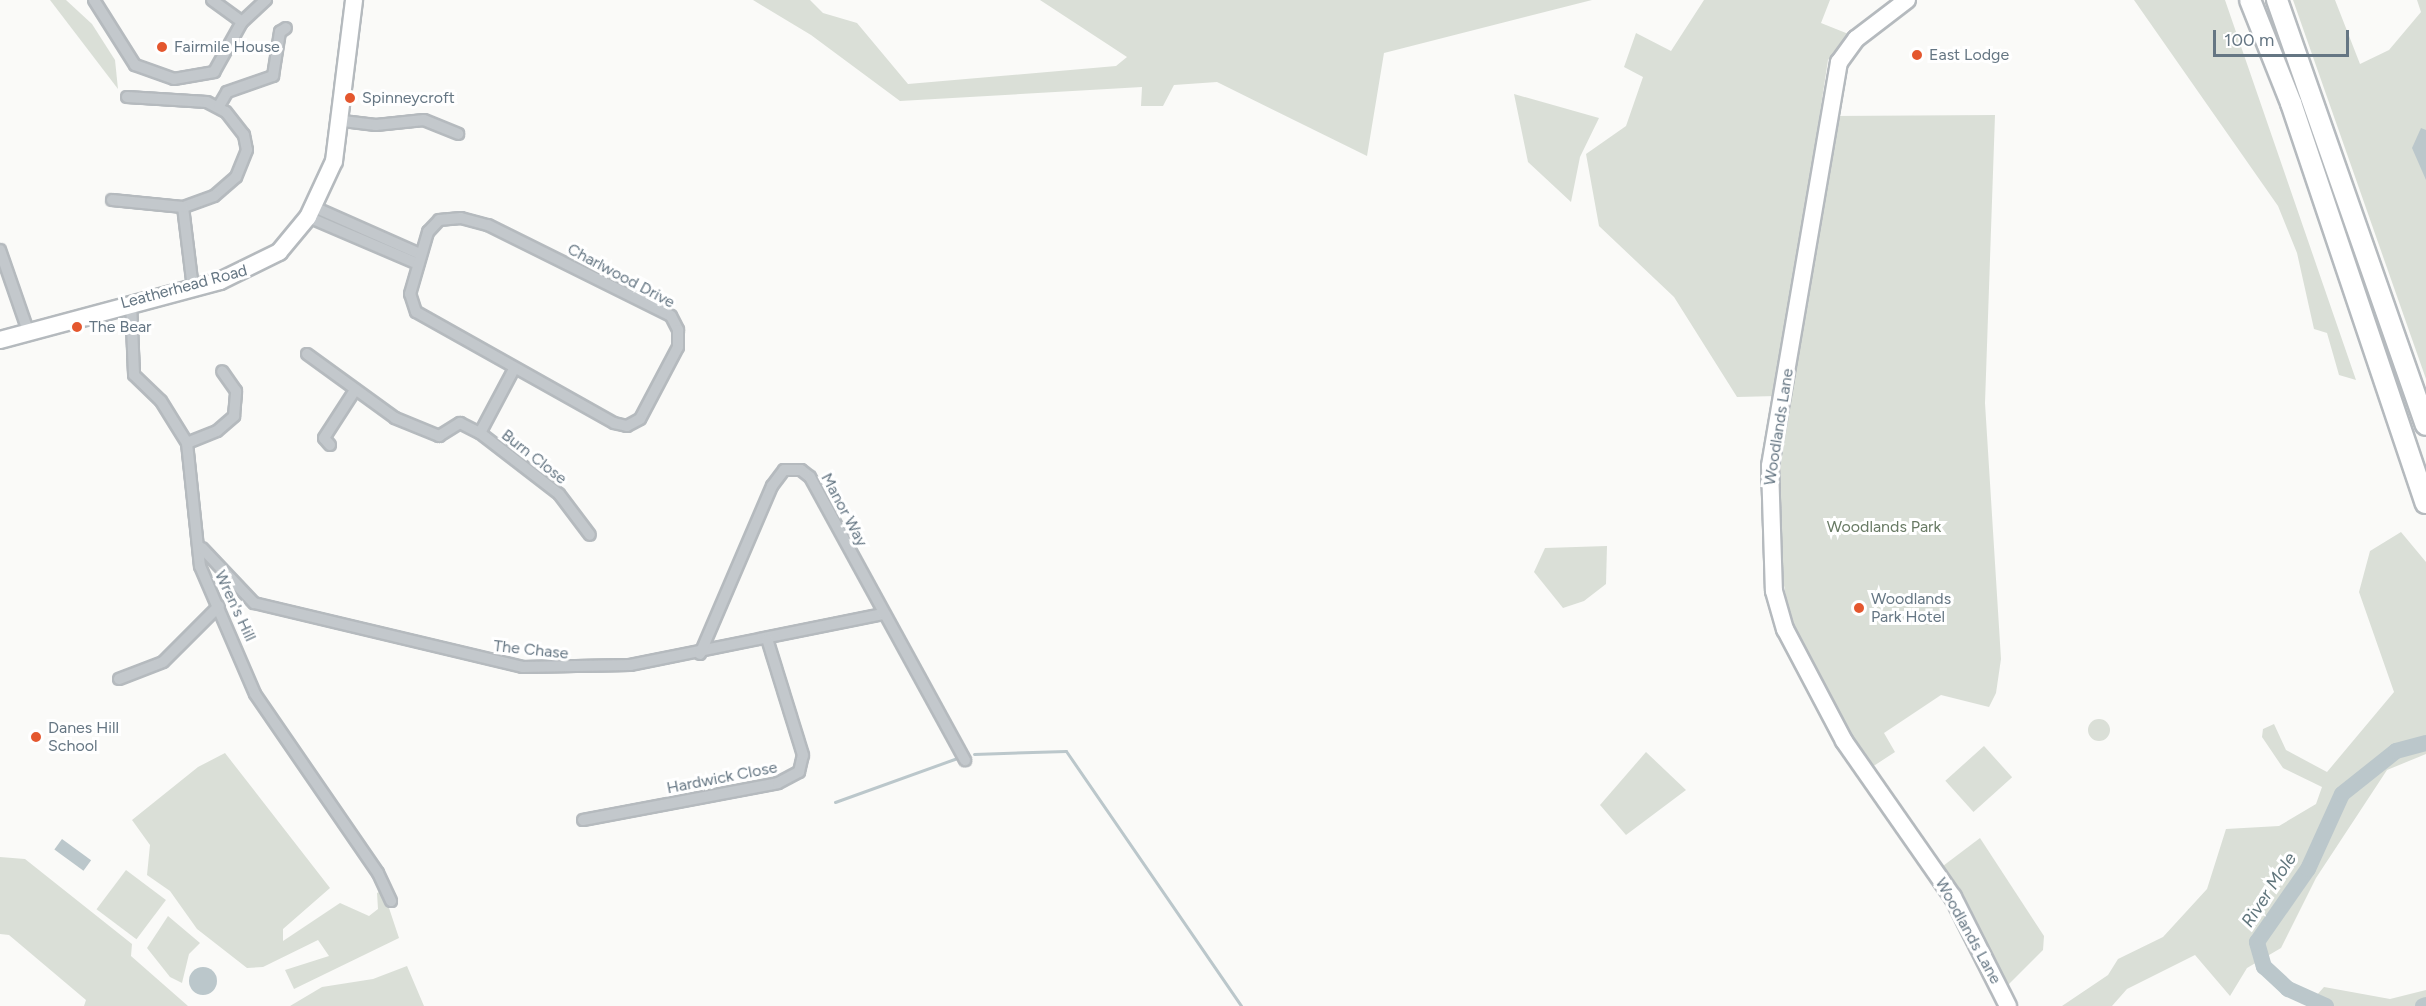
<!DOCTYPE html>
<style>
body{margin:0}
#map{position:relative;width:2426px;height:1006px;overflow:hidden;background:#fafaf8;font-family:Figtree,sans-serif}
div>[style]{position:absolute}
[style*='--x']{left:calc(var(--x)*1px);top:calc(var(--y)*1px);width:calc(var(--w)*1px);rotate:calc(var(--a)*1deg)}
.green>*{inset:0;background:#dadfd7;transform-origin:0 0}
.round{border-radius:50%}
.water>*{inset:0;background:#bbc7cb;transform-origin:0 0}
.stream>*{height:3px;margin:-1.5px;padding:0 1.5px;transform-origin:1.5px;border-radius:1.5px;background:#bbc7cb}
.river>*{height:16px;margin:-8px;padding:0 8px;transform-origin:8px;border-radius:8px;background:#bbc7cb}
.roads{filter:drop-shadow(2px 0 #b5babe) drop-shadow(-2px 0 #b5babe) drop-shadow(0 2px #b5babe) drop-shadow(0 -2px #b5babe)}
.minor>*{height:10px;margin:-5px;padding:0 5px;transform-origin:5px;border-radius:5px;background:#c3c8cc}
.primary>*{height:16px;margin:-8px;padding:0 8px;transform-origin:8px;border-radius:8px;background:#fff}
.motorway>*{height:20px;margin:-10px;padding:0 10px;transform-origin:10px;border-radius:10px;background:#fff}
.dots>*{width:16px;height:16px;translate:-50% -50%;box-sizing:border-box;border:3px solid #fff;border-radius:50%}
span{translate:-50% -50%;white-space:nowrap;text-align:center;line-height:1.15;-webkit-text-stroke:6px #fff;paint-order:stroke}
.poi-label{font-size:16px;color:#657683}
.left{translate:0 -50%;text-align:left}
.street-label{font-size:16px;color:#657683}
.park-label{font-size:16px;color:#687a64}
.water-label{font-size:18px;color:#60757c;font-style:italic}
.scale{position:absolute;left:2213px;top:30px;width:136px;height:27px;box-sizing:border-box;border:3px solid #657683;border-top:0;padding-left:8px;font-size:18px;line-height:21px;white-space:nowrap;color:#657683;-webkit-text-stroke:4px #fff;paint-order:stroke}
</style>
<div id="map">
<div class="green">
<i style="clip-path:polygon(50px 0,66px 0,92px 24px,115px 60px,118px 89px)"></i>
<i style="clip-path:polygon(753px 0,810px 0,823px 13px,857px 23px,908px 84px,1116px 66px,1127px 57px,1040px 0,1592px 0,1384px 53px,1367px 156px,1217px 82px,1174px 85px,1163px 106px,1141px 106px,1142px 87px,900px 101px,811px 35px)"></i>
<i style="clip-path:polygon(1704px 0,1830px 0,1821px 23px,1851px 35px,1828px 60px,1777px 396px,1737px 397px,1674px 297px,1599px 226px,1586px 154px,1626px 126px,1643px 77px,1624px 67px,1636px 33px,1671px 51px)"></i>
<i style="clip-path:polygon(2134px 0,2225px 0,2356px 380px,2339px 375px,2327px 333px,2314px 329px,2297px 253px,2278px 206px)"></i>
<i style="clip-path:polygon(2293px 0,2335px 0,2360px 64px,2389px 50px,2421px 12px,2417px 0,2426px 0,2426px 379px)"></i>
<i style="clip-path:polygon(1514px 94px,1599px 118px,1580px 157px,1571px 202px,1528px 162px)"></i>
<i style="clip-path:polygon(1995px 115px,1985px 403px,2001px 659px,1996px 693px,1989px 707px,1941px 695px,1884px 733px,1895px 752px,1869px 769px,1790px 622px,1774px 524px,1778px 456px,1833px 116px)"></i>
<i style="clip-path:polygon(2401px 532px,2426px 562px,2426px 754px,2387px 770px,2316px 878px,2281px 948px,2247px 968px,2230px 996px,2195px 955px,2127px 989px,2112px 1006px,2062px 1006px,2108px 975px,2118px 959px,2163px 937px,2207px 889px,2226px 829px,2279px 826px,2316px 804px,2322px 787px,2283px 768px,2262px 737px,2263px 729px,2274px 724px,2286px 750px,2327px 772px,2394px 692px,2359px 592px,2370px 551px)"></i>
<i style="clip-path:polygon(1607px 546px,1606px 584px,1584px 601px,1563px 608px,1534px 572px,1545px 548px)"></i>
<i class="round" style="left:2088px;top:719px;width:22px;height:22px"></i>
<i style="left:1984px;top:746px;width:42px;height:52px;rotate:48deg"></i>
<i style="clip-path:polygon(1646px 752px,1686px 790px,1626px 835px,1600px 805px)"></i>
<i style="clip-path:polygon(225px 753px,330px 888px,283px 929px,283px 941px,340px 903px,369px 916px,378px 909px,377px 893px,383px 890px,399px 938px,294px 989px,285px 970px,329px 956px,318px 940px,263px 967px,247px 968px,197px 929px,170px 891px,147px 875px,150px 845px,132px 820px,198px 767px)"></i>
<i style="clip-path:polygon(1980px 838px,2044px 936px,2043px 950px,2004px 989px,1939px 869px)"></i>
<i style="clip-path:polygon(0 857px,25px 859px,132px 944px,131px 956px,188px 1006px,84px 1006px,86px 1000px,9px 935px,0 934px)"></i>
<i style="left:126px;top:870px;width:50px;height:49px;rotate:37deg"></i>
<i style="clip-path:polygon(168px 916px,200px 943px,189px 954px,182px 983px,170px 977px,147px 948px)"></i>
<i style="clip-path:polygon(407px 966px,424px 1006px,290px 1006px,322px 987px,373px 979px)"></i>
<i style="clip-path:polygon(2324px 987px,2390px 999px,2426px 990px,2426px 1006px,2307px 1006px)"></i>
</div>
<div class="water">
<i style="clip-path:polygon(2421px 128px,2426px 130px,2426px 180px,2412px 148px)"></i>
<i style="left:62px;top:839px;width:36px;height:13px;rotate:36deg"></i>
<i class="round" style="left:189px;top:967px;width:28px;height:28px"></i>
</div>
<div class="stream">
<i style="--x:974;--y:754;--w:92;--a:-1.9"></i>
<i style="--x:1066;--y:751;--w:309;--a:55.5"></i>
<i style="--x:835;--y:802;--w:130;--a:-19.8"></i>
</div>
<div class="river">
<i style="--x:2326;--y:1006;--w:42;--a:-155.9"></i>
<i style="--x:2288;--y:989;--w:33;--a:-137"></i>
<i style="--x:2264;--y:967;--w:26;--a:-106"></i>
<i style="--x:2257;--y:942;--w:89;--a:-55.1"></i>
<i style="--x:2308;--y:869;--w:82;--a:-65.6"></i>
<i style="--x:2342;--y:794;--w:69;--a:-38.5"></i>
<i style="--x:2396;--y:751;--w:31;--a:-15"></i>
<i style="--x:2423;--y:1006;--w:3;--a:-18"></i>
</div>
<div class="roads">
<div class="minor">
<i style="--x:94;--y:0;--w:77;--a:57.8"></i>
<i style="--x:135;--y:65;--w:41;--a:19.7"></i>
<i style="--x:174;--y:79;--w:41;--a:-9.9"></i>
<i style="--x:214;--y:72;--w:57;--a:-60.8"></i>
<i style="--x:242;--y:22;--w:33;--a:-43"></i>
<i style="--x:212;--y:0;--w:37;--a:36"></i>
<i style="--x:127;--y:97;--w:80;--a:3.6"></i>
<i style="--x:207;--y:102;--w:21;--a:28"></i>
<i style="--x:226;--y:112;--w:29;--a:52"></i>
<i style="--x:244;--y:135;--w:15;--a:79"></i>
<i style="--x:247;--y:150;--w:29;--a:112"></i>
<i style="--x:236;--y:177;--w:29;--a:139"></i>
<i style="--x:214;--y:196;--w:33;--a:160"></i>
<i style="--x:183;--y:207;--w:82;--a:83"></i>
<i style="--x:219;--y:106;--w:16;--a:-60"></i>
<i style="--x:227;--y:92;--w:49;--a:-19.2"></i>
<i style="--x:273;--y:76;--w:45;--a:-81"></i>
<i style="--x:280;--y:32;--w:7;--a:-34"></i>
<i style="--x:343;--y:121;--w:33;--a:7"></i>
<i style="--x:376;--y:125;--w:48;--a:-5.9"></i>
<i style="--x:424;--y:120;--w:37;--a:22"></i>
<i style="--x:112;--y:200;--w:71;--a:5.6"></i>
<i style="--x:314;--y:207;--w:116;--a:23.9"></i>
<i style="--x:308;--y:217;--w:120;--a:23.1"></i>
<i style="--x:461;--y:218;--w:28;--a:15"></i>
<i style="--x:488;--y:225;--w:204;--a:26.4"></i>
<i style="--x:671;--y:316;--w:16;--a:63"></i>
<i style="--x:678;--y:330;--w:17;--a:90"></i>
<i style="--x:678;--y:347;--w:81;--a:117.8"></i>
<i style="--x:640;--y:419;--w:15;--a:152"></i>
<i style="--x:627;--y:426;--w:13;--a:-167"></i>
<i style="--x:614;--y:423;--w:227;--a:-150.7"></i>
<i style="--x:416;--y:312;--w:19;--a:-108"></i>
<i style="--x:410;--y:294;--w:65;--a:-73.8"></i>
<i style="--x:428;--y:232;--w:16;--a:-47"></i>
<i style="--x:439;--y:220;--w:22;--a:-5"></i>
<i style="--x:0;--y:250;--w:86;--a:70.9"></i>
<i style="--x:131;--y:302;--w:73;--a:87.6"></i>
<i style="--x:134;--y:375;--w:37;--a:44"></i>
<i style="--x:161;--y:401;--w:49;--a:58.2"></i>
<i style="--x:187;--y:443;--w:124;--a:84"></i>
<i style="--x:200;--y:566;--w:139;--a:66.7"></i>
<i style="--x:255;--y:694;--w:217;--a:55.5"></i>
<i style="--x:378;--y:873;--w:31;--a:65"></i>
<i style="--x:307;--y:354;--w:109;--a:36"></i>
<i style="--x:395;--y:418;--w:48;--a:22.2"></i>
<i style="--x:439;--y:436;--w:25;--a:-32"></i>
<i style="--x:460;--y:423;--w:22;--a:27"></i>
<i style="--x:514;--y:369;--w:72;--a:118"></i>
<i style="--x:480;--y:433;--w:100;--a:37.7"></i>
<i style="--x:559;--y:494;--w:51;--a:52.9"></i>
<i style="--x:187;--y:443;--w:32;--a:-22"></i>
<i style="--x:217;--y:431;--w:23;--a:-41"></i>
<i style="--x:234;--y:416;--w:25;--a:-85"></i>
<i style="--x:236;--y:391;--w:24;--a:-125"></i>
<i style="--x:330;--y:445;--w:9;--a:-131"></i>
<i style="--x:324;--y:438;--w:57;--a:-57.1"></i>
<i style="--x:202;--y:548;--w:76;--a:46.6"></i>
<i style="--x:254;--y:603;--w:276;--a:13.4"></i>
<i style="--x:522;--y:667;--w:108;--a:-1.1"></i>
<i style="--x:630;--y:665;--w:258;--a:-11.4"></i>
<i style="--x:700;--y:654;--w:183;--a:-66.8"></i>
<i style="--x:772;--y:486;--w:20;--a:-53"></i>
<i style="--x:784;--y:470;--w:17;--a:0"></i>
<i style="--x:801;--y:470;--w:11;--a:38"></i>
<i style="--x:810;--y:477;--w:323;--a:61.3"></i>
<i style="--x:119;--y:679;--w:47;--a:-21.1"></i>
<i style="--x:163;--y:662;--w:79;--a:-45"></i>
<i style="--x:583;--y:820;--w:198;--a:-10.7"></i>
<i style="--x:778;--y:783;--w:24;--a:-28"></i>
<i style="--x:799;--y:772;--w:17;--a:-77"></i>
<i style="--x:803;--y:755;--w:121;--a:-107.2"></i>
</div>
<div class="primary">
<i style="--x:1907;--y:0;--w:64;--a:142.6"></i>
<i style="--x:1856;--y:39;--w:29;--a:126"></i>
<i style="--x:1839;--y:62;--w:410;--a:99.7"></i>
<i style="--x:1770;--y:466;--w:125;--a:88.2"></i>
<i style="--x:1774;--y:591;--w:40;--a:74"></i>
<i style="--x:1785;--y:629;--w:127;--a:62.2"></i>
<i style="--x:1844;--y:741;--w:190;--a:55.1"></i>
<i style="--x:1953;--y:897;--w:122;--a:63.2"></i>
<i style="--x:0;--y:340;--w:228;--a:-15"></i>
<i style="--x:220;--y:281;--w:66;--a:-26.2"></i>
<i style="--x:279;--y:252;--w:45;--a:-50.4"></i>
<i style="--x:308;--y:217;--w:62;--a:-65.1"></i>
<i style="--x:334;--y:161;--w:162;--a:-82.9"></i>
</div>
<div class="motorway">
<i style="--x:2250;--y:0;--w:111;--a:68.3"></i>
<i style="--x:2291;--y:103;--w:422;--a:71.4"></i>
<i style="--x:2277;--y:0;--w:450;--a:70.7"></i>
</div>
</div>
<div class="dots">
<i style="left:162px;top:47px;background:#e4572e"></i>
<i style="left:1917px;top:55px;background:#e4572e"></i>
<i style="left:350px;top:98px;background:#e4572e"></i>
<i style="left:77px;top:327px;background:#e4572e"></i>
<i style="left:1859px;top:608px;background:#e4572e"></i>
<i style="left:36px;top:737px;background:#e4572e"></i>
</div>
<div class="poi-label">
<span class="left" style="left:174px;top:47px">Fairmile House</span>
<span class="left" style="left:1929px;top:55px">East Lodge</span>
<span class="left" style="left:362px;top:98px">Spinneycroft</span>
<span class="left" style="left:89px;top:327px">The Bear</span>
<span class="left" style="left:1871px;top:608px">Woodlands<br>Park Hotel</span>
<span class="left" style="left:48px;top:737px">Danes Hill<br>School</span>
</div>
<div class="street-label">
<span style="left:621px;top:276px;rotate:28deg">Charlwood Drive</span>
<span style="left:184px;top:287px;rotate:-15deg">Leatherhead Road</span>
<span style="left:1779px;top:427px;rotate:-81deg">Woodlands Lane</span>
<span style="left:534px;top:457px;rotate:38deg">Burn Close</span>
<span style="left:844px;top:510px;rotate:62deg">Manor Way</span>
<span style="left:235px;top:606px;rotate:65deg">Wren's Hill</span>
<span style="left:531px;top:650px;rotate:6deg">The Chase</span>
<span style="left:722px;top:778px;rotate:-11deg">Hardwick Close</span>
<span style="left:1968px;top:931px;rotate:61deg">Woodlands Lane</span>
</div>
<div class="park-label">
<span style="left:1884px;top:527px">Woodlands Park</span>
</div>
<div class="water-label">
<span style="left:2269px;top:890px;rotate:-57deg">River Mole</span>
</div>
<div class="scale">100 m</div>
</div>
